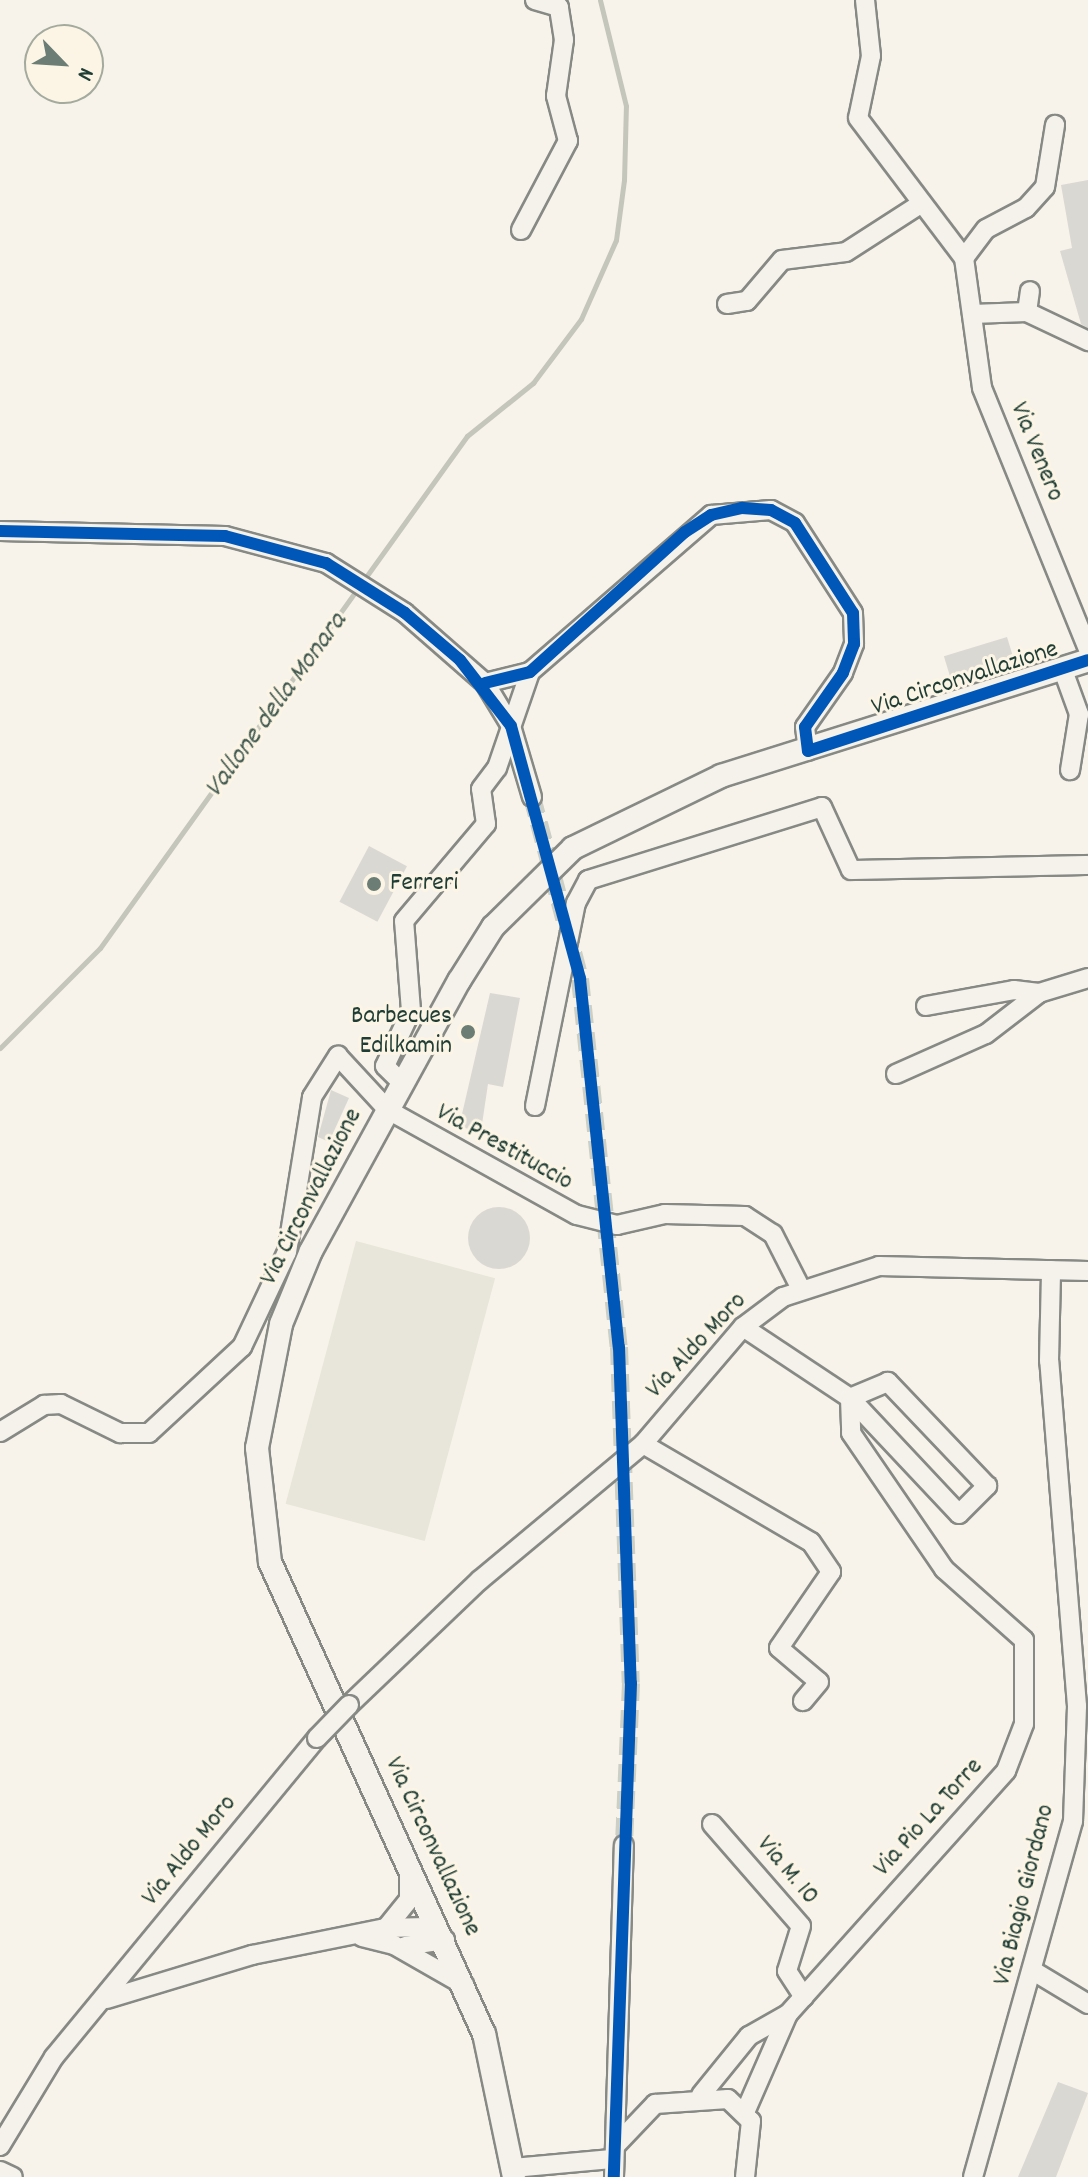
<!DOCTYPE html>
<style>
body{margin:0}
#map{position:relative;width:1088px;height:2177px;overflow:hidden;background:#f7f3ea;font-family:Dekko,sans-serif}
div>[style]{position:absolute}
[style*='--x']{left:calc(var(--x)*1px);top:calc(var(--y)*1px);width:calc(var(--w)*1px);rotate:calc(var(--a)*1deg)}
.green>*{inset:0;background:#e8e5da;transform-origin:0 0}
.stream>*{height:5px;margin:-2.5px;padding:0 2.5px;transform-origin:2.5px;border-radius:2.5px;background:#c4c6bb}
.building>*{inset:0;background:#dad8d2;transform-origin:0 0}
.round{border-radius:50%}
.minor-tunnel>*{height:18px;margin-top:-9px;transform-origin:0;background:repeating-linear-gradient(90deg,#cccfc6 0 18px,transparent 0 27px)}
.roads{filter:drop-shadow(2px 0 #868984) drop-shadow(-2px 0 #868984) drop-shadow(0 2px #868984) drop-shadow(0 -2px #868984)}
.minor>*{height:18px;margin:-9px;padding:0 9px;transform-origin:9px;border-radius:9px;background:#f5f2ec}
.major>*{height:22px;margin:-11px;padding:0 11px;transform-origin:11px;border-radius:11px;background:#f5f2ec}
.bridges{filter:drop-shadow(2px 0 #868984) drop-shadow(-2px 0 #868984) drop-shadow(0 2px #868984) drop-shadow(0 -2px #868984)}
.minor-bridge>*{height:18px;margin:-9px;padding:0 9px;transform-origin:9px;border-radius:9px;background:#f5f2ec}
.cycleway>*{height:12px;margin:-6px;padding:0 6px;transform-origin:6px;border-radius:6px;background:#0057b8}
.dots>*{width:22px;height:22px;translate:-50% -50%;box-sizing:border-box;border:4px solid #fcf5e5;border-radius:50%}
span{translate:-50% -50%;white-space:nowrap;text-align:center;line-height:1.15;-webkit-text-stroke:6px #fcf5e5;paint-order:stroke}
.street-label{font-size:26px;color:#1f3d34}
.poi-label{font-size:26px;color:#1f3d34}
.left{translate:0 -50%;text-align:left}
.right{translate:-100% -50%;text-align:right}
.water-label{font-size:28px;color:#435a51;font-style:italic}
.north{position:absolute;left:24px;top:24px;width:80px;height:80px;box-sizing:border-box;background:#fcf5e5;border:2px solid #a4ab9e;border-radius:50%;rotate:115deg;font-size:22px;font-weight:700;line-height:32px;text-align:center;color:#1f3d34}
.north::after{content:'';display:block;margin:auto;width:28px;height:36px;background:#6b7d74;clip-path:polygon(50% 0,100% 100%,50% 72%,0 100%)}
</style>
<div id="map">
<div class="green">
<i style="left:356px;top:1241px;width:144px;height:272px;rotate:15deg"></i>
</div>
<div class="stream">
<i style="--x:0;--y:1048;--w:141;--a:-45"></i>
<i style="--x:100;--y:948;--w:630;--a:-54.37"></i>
<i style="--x:467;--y:436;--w:85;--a:-38.8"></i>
<i style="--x:533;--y:383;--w:80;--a:-53.1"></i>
<i style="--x:581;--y:319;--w:86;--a:-66.1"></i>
<i style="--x:616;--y:240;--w:61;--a:-82.4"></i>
<i style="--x:624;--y:180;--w:74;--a:-88.5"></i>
<i style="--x:626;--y:106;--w:109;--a:-103.8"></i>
</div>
<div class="building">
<i style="clip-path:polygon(1088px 180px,1088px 328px,1081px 324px,1060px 251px,1072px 248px,1061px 185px)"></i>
<i style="left:1007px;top:637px;width:28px;height:66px;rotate:73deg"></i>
<i style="left:369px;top:846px;width:43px;height:63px;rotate:28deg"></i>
<i style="clip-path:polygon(490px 993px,520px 998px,503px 1087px,488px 1084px,481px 1131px,459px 1127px)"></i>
<i style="clip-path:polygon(331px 1090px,349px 1098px,329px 1142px,318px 1137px)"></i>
<i class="round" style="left:468px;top:1207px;width:62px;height:62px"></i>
<i style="clip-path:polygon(1058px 2082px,1088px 2093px,1056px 2177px,1018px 2177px)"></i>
</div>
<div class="minor-tunnel">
<i style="--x:532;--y:797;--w:188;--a:75.2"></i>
<i style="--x:580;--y:979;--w:370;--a:84"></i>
<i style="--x:619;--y:1347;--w:336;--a:88"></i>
<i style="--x:631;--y:1683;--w:162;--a:92.5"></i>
</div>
<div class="roads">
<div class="minor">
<i style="--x:865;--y:0;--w:56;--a:83.9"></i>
<i style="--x:871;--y:56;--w:63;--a:101.8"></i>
<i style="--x:858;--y:118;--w:176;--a:52.9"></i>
<i style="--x:964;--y:258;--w:131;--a:82.1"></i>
<i style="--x:982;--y:388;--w:282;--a:67.9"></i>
<i style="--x:521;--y:230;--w:101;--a:-62.2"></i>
<i style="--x:568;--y:141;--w:47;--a:-104.9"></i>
<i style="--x:556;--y:96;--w:57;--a:-81.9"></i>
<i style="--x:564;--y:40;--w:33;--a:-99"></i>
<i style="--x:559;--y:7;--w:25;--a:-164"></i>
<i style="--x:964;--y:258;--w:36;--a:-53"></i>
<i style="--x:986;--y:229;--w:45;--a:-27.7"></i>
<i style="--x:1026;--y:208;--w:28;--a:-48"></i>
<i style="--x:1045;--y:187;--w:63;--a:-80.8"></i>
<i style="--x:727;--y:304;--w:20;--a:-9"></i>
<i style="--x:747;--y:301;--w:54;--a:-49.5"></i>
<i style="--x:782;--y:260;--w:64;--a:-7.1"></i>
<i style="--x:846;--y:252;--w:90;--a:-32.8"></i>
<i style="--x:1027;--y:312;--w:21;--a:-82"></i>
<i style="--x:972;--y:314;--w:55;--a:-2.1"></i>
<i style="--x:1027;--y:312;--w:68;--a:25.4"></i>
<i style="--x:0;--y:531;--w:225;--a:1.3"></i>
<i style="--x:225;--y:536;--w:105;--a:15"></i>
<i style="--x:326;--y:563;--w:93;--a:32.3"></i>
<i style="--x:405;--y:613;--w:106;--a:41.2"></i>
<i style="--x:485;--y:683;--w:50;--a:58.8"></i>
<i style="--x:511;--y:726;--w:74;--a:73.5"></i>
<i style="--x:1064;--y:673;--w:44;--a:69.9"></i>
<i style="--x:1079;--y:714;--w:57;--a:99.1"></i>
<i style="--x:485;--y:683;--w:46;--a:-13.7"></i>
<i style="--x:530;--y:672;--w:240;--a:-40.9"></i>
<i style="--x:711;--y:515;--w:60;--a:-4.8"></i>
<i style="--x:771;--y:510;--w:27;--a:28"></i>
<i style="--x:795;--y:523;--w:107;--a:57.2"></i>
<i style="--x:853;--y:613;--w:31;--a:88"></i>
<i style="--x:854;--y:644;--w:31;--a:111"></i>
<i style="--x:843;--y:673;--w:66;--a:125.1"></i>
<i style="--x:805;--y:727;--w:24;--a:83"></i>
<i style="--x:926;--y:1006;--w:89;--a:-10.3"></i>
<i style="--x:1014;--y:990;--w:25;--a:7"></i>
<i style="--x:896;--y:1074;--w:98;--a:-24"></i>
<i style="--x:986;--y:1034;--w:67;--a:-37.7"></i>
<i style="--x:1039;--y:993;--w:51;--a:-17"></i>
<i style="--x:402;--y:1083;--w:24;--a:-135"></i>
<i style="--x:385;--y:1066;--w:61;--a:-64.7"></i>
<i style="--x:411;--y:1011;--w:90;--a:-94.4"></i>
<i style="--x:404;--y:921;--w:127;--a:-49.8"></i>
<i style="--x:486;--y:824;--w:35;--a:-98"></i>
<i style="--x:481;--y:789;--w:26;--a:-53"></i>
<i style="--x:497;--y:768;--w:102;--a:-71"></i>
<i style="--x:535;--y:1106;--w:207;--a:-78.6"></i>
<i style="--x:576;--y:903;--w:26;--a:-62"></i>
<i style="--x:588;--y:880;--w:245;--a:-17.3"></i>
<i style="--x:822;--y:807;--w:69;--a:65.3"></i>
<i style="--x:851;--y:870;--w:237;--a:-1.2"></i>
<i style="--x:743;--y:1327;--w:128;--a:33.6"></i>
<i style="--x:850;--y:1398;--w:159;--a:46.8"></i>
<i style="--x:959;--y:1514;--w:40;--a:-45"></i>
<i style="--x:987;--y:1486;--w:144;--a:-133.6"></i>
<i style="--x:888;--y:1382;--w:41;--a:157.2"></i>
<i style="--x:850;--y:1398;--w:35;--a:88"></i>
<i style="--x:851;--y:1433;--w:165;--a:55.6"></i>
<i style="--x:944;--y:1569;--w:107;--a:41.6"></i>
<i style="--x:1024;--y:1640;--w:84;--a:90"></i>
<i style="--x:1024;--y:1724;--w:50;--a:111"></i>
<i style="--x:1006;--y:1771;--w:326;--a:131.9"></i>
<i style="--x:788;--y:2014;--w:105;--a:113.6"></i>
<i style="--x:0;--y:1432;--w:52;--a:-31.5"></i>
<i style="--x:44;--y:1405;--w:17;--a:-3"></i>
<i style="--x:61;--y:1404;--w:66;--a:26.2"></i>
<i style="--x:120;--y:1433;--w:29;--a:0"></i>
<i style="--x:149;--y:1433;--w:127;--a:-42.8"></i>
<i style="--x:242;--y:1347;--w:105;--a:-64.7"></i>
<i style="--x:287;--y:1252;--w:157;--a:-80.8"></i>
<i style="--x:312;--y:1097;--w:49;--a:-57.6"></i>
<i style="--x:338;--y:1056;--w:74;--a:47.2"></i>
<i style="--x:388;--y:1110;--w:216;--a:29.1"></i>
<i style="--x:577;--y:1215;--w:41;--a:14"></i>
<i style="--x:617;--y:1225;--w:49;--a:-12.9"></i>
<i style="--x:665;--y:1214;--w:80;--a:1.4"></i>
<i style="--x:745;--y:1216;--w:33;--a:33"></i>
<i style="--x:773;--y:1234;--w:59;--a:63"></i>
<i style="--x:643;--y:1444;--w:194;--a:30.3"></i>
<i style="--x:811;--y:1542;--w:36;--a:56"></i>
<i style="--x:831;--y:1572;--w:92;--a:124.4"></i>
<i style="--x:779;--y:1648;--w:52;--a:40.4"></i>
<i style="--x:819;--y:1682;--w:25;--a:130"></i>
<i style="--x:349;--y:1705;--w:181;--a:-43.7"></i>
<i style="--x:480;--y:1580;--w:212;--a:-39.8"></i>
<i style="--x:643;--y:1444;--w:154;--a:-49.5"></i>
<i style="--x:743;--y:1327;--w:50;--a:-36.9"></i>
<i style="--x:783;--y:1297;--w:101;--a:-17.9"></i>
<i style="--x:879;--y:1266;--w:209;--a:1.4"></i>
<i style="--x:712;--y:1824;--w:135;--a:48.9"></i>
<i style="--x:801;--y:1926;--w:47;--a:107.3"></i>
<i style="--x:787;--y:1971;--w:31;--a:57"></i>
<i style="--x:386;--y:1928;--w:40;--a:-1.4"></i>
<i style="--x:426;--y:1927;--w:23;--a:34"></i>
<i style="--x:445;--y:1940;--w:40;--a:171.5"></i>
<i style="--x:362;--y:1937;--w:33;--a:14"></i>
<i style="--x:394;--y:1945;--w:81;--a:29.7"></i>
<i style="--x:1035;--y:1972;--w:62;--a:31.1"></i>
<i style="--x:107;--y:1999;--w:152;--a:-16.9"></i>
<i style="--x:252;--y:1955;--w:137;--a:-11.4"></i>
<i style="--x:386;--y:1928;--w:36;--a:-51"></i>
<i style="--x:409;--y:1900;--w:27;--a:-90"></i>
<i style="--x:701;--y:2095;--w:76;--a:-50.9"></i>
<i style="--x:749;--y:2036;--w:45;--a:-29.4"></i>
<i style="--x:616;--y:2145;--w:57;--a:-46.4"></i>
<i style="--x:655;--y:2104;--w:73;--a:-3.9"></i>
<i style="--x:728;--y:2099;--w:32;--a:44"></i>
<i style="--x:751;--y:2121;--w:56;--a:96.1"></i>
<i style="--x:0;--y:2146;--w:104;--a:-58.8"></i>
<i style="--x:54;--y:2057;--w:413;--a:-50.5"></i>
<i style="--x:513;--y:2168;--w:99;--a:-5.2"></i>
<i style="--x:0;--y:2171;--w:14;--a:25"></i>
<i style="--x:614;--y:2177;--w:332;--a:-88.3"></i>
<i style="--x:973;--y:2177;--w:370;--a:-74.3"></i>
<i style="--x:1073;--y:1821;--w:115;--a:-88"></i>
<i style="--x:1077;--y:1706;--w:346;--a:-94.6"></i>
<i style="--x:1049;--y:1361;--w:91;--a:-88.7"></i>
</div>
<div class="major">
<i style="--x:514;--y:2177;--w:146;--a:-101.8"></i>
<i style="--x:484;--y:2034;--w:518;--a:-114.39"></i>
<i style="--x:270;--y:1562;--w:115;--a:-96.5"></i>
<i style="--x:257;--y:1448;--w:126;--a:-79"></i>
<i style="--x:281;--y:1324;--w:79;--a:-67.7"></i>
<i style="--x:311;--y:1251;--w:308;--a:-61.3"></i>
<i style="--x:459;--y:981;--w:64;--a:-57.8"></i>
<i style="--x:493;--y:927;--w:112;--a:-44.6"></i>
<i style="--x:573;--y:848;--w:165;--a:-25.9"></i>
<i style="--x:721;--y:776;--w:385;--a:-17.5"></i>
</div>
</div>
<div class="bridges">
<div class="minor-bridge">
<i style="--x:317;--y:1738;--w:46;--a:-45.9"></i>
</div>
</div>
<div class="cycleway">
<i style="--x:0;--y:531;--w:225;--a:1.3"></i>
<i style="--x:225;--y:536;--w:105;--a:15"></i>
<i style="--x:326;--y:563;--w:93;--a:32.3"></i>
<i style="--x:405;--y:613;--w:72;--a:40.5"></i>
<i style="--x:460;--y:660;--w:83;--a:52.3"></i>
<i style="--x:511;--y:726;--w:262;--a:74.7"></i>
<i style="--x:580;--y:979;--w:370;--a:84"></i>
<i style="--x:619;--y:1347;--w:336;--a:88"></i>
<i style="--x:631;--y:1683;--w:494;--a:92"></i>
<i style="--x:485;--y:683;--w:46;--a:-13.7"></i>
<i style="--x:530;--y:672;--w:209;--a:-42.1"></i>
<i style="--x:685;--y:532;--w:31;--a:-33"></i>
<i style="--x:711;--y:515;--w:32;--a:-13"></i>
<i style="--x:742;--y:508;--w:29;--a:4"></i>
<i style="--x:771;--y:510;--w:27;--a:28"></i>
<i style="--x:795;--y:523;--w:107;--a:57.2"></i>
<i style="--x:853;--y:613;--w:31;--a:88"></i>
<i style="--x:854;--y:644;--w:31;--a:111"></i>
<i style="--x:843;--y:673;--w:66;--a:125.1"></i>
<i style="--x:805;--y:727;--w:24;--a:83"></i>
<i style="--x:808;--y:751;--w:294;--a:-18"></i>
</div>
<div class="dots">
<i style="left:374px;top:884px;background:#6b7d74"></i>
<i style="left:468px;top:1032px;background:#6b7d74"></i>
</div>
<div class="street-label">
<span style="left:1036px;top:452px;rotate:68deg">Via Venero</span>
<span style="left:965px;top:679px;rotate:-18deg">Via Circonvallazione</span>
<span style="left:504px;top:1148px;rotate:29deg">Via Prestituccio</span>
<span style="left:312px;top:1197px;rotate:-63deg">Via Circonvallazione</span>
<span style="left:697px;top:1346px;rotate:-47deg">Via Aldo Moro</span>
<span style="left:929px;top:1818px;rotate:-48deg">Via Pio La Torre</span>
<span style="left:432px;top:1847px;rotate:65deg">Via Circonvallazione</span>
<span style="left:190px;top:1851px;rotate:-51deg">Via Aldo Moro</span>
<span style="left:787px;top:1871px;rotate:50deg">Via M. 10</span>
<span style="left:1025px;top:1895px;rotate:-76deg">Via Biagio Giordano</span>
</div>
<div class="poi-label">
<span class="left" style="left:390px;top:884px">Ferreri</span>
<span class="right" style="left:452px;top:1032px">Barbecues<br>Edilkamin</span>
</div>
<div class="water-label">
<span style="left:277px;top:706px;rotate:-54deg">Vallone della Monara</span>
</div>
<div class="north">N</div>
</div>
